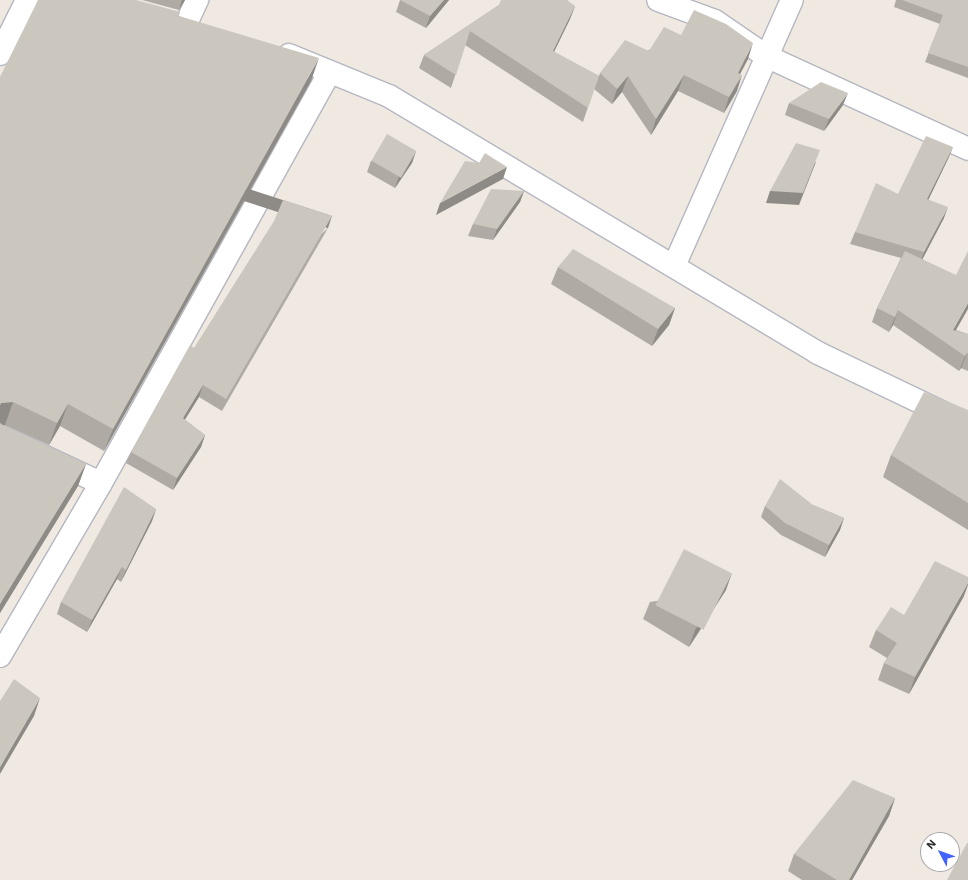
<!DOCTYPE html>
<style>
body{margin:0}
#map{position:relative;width:968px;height:880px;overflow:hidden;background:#efe9e1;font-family:"Work Sans",sans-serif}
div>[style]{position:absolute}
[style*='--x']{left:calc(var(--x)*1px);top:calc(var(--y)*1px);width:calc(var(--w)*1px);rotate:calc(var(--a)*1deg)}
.roads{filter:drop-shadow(1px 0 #b4b7c1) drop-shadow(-1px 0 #b4b7c1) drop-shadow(0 1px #b4b7c1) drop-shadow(0 -1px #b4b7c1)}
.minor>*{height:22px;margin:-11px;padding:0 11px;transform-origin:11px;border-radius:11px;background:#fff}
.wall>*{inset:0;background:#afaba4}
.shaded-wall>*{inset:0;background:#8e8b86;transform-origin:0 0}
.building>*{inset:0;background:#cbc7bf;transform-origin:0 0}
span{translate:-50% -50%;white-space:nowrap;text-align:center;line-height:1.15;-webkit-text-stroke:3px #fff;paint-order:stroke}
.north{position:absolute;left:920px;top:832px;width:40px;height:40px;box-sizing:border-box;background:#fff;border:1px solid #ababab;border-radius:50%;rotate:311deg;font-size:11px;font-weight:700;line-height:16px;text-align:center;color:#2e2e2e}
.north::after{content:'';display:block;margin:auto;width:14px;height:18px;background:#4264fb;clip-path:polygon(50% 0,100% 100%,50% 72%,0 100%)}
</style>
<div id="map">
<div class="roads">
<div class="minor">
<i style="--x:658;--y:0;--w:61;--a:20.2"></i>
<i style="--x:715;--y:21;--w:62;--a:34.5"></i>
<i style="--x:766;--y:56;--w:222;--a:24.7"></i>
<i style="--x:185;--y:26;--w:29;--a:-65"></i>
<i style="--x:0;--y:54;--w:60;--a:-63.4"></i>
<i style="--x:289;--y:55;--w:108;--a:22.3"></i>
<i style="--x:389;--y:96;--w:500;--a:30.92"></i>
<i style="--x:818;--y:353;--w:166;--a:25.6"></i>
<i style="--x:674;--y:266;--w:291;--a:-66.1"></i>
<i style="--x:0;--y:436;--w:111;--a:25"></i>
<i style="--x:0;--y:656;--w:200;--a:-59.7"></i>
<i style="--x:101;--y:483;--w:470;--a:-60.9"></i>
</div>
</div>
<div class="wall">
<i style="clip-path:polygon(142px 0,185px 0,179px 10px)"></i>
<i style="clip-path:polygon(400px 0,449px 0,426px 28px,396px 12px)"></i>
<i style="clip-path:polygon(896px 0,968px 0,968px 78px,925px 62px,940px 24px,894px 7px)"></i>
<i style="clip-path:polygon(499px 5px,575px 6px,570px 19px,554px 52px,599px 76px,600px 73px,681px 35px,748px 59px,740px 74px,737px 91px,724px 113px,678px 91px,651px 135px,622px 92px,612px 104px,594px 89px,583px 122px,465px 45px,451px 88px,419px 68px,424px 55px)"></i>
<i style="clip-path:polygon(179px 16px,311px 81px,104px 451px,60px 426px,49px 445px,5px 425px,2px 425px,86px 464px,78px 486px,0 613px,0 77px)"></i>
<i style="clip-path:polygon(789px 103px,843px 105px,824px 131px,785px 115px)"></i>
<i style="clip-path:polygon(953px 147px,948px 159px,928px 200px,944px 218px,922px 259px,956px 330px,968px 334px,968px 371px,961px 368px,959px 371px,893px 325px,889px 332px,872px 322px,877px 308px,901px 258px,850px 244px,855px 232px)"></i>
<i style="clip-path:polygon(416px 151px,412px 163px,395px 188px,367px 172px,371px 161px)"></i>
<i style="clip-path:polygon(524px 191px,520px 202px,493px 240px,468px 236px,473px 224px)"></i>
<i style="clip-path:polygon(328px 228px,222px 411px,199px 397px,185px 420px,205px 435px,201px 447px,173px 490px,126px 463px,131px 452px,194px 348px)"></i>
<i style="clip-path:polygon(558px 267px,675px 308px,669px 325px,652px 346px,551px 284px)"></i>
<i style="clip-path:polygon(968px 410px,968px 530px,883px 477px,891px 455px)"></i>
<i style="clip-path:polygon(813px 505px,844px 518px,840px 530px,825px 557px,781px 535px,761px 517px,765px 506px)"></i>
<i style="clip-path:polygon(156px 509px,152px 521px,121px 582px,117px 579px,87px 632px,57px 614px,61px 602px)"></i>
<i style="clip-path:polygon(726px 590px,689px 647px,643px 619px,650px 602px)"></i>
<i style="clip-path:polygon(964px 596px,909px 694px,878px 680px,884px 663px,887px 658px,869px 647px,876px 630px,904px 615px)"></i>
<i style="clip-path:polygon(895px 798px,889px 816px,852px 880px,802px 880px,788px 871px,794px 854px)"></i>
</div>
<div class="shaded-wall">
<i style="clip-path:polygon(182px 0,185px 0,179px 10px)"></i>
<i style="clip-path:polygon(444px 0,449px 0,426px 28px,430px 16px)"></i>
<i style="clip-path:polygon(575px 6px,570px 19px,548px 64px,553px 51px)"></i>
<i style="clip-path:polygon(753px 43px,748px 59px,732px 89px,738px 73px)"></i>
<i style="clip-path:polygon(319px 58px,311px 81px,104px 451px,113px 429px)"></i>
<i style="clip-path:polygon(684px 75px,678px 91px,651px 135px,656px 119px)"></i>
<i style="clip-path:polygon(742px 75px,737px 91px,724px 113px,729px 97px)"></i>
<i style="clip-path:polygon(628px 76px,622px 92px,612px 104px,617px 89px)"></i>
<i style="clip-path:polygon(848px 93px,843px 105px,824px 131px,829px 119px)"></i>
<i style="clip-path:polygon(953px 147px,948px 159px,923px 211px,927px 199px)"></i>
<i style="clip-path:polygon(416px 151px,412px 163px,395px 188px,399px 176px)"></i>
<i style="clip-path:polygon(816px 162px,799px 205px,766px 203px,770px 191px)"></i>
<i style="clip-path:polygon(507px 167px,503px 179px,436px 215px,440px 203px)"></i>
<i style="clip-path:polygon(524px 191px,520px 202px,493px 240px,497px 229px)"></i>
<i style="clip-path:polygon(948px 207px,944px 218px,920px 264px,924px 252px)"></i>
<i style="left:332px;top:216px;width:13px;height:211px;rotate:108deg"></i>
<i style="clip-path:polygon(968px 303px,968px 309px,948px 344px,953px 330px)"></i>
<i style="clip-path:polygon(675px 308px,669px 325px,652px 346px,658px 329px)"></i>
<i style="clip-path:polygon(898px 310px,893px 325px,889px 332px,895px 317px)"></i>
<i style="clip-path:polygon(967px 353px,961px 368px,959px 371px,965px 356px)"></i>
<i style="clip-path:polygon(203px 385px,199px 397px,178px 430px,183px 418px)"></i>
<i style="clip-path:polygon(13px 402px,5px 425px,0 425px,0 405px,1px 403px)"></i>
<i style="clip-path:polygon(68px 404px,60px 426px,49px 445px,57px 423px)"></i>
<i style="clip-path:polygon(205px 435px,201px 447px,173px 490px,177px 478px)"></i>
<i style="clip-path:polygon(86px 464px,78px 486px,0 613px,0 604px)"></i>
<i style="clip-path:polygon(156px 509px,152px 521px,121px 582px,126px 570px)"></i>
<i style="clip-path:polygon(844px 518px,840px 530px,825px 557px,829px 545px)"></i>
<i style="clip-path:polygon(122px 567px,117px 579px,87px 632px,92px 620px)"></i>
<i style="clip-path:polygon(732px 573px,726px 590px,689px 647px,695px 630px)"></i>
<i style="clip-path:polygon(968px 583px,968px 585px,964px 596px,909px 694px,915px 677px)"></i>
<i style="clip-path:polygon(40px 698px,34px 716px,0 774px,0 767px)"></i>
<i style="clip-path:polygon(895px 798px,889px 816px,852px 880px,849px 880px)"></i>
</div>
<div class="building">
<i style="clip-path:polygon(38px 0,136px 0,180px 12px,179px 16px,319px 58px,113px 429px,68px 404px,57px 423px,13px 402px,1px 403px,0 405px,0 77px)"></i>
<i style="clip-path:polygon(400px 0,444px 0,430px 16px)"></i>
<i style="clip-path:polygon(501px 0,567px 0,575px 6px,553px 51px,599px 76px,588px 108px,470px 31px,456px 75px,424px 55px,499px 5px)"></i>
<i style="clip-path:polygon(902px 0,968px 0,968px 67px,928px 53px,943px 15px)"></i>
<i style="clip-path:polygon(694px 10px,726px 24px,753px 43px,738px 73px,742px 75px,729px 97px,684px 75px,656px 119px,628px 76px,617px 89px,600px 73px,625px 40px,649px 51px,664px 27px,681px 35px)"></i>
<i style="clip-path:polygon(821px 82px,848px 93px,829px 119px,789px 103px)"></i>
<i style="left:387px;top:134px;width:34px;height:31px;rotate:30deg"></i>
<i style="clip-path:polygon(926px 136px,953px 147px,927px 199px,948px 207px,924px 252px,855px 232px,876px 183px,898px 194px)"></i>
<i style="clip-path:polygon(796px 143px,820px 150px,803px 193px,770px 191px)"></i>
<i style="clip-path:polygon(485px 153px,507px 167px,440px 203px,465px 161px,479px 163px)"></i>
<i style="clip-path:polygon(491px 189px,524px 191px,497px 229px,473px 224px)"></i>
<i style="clip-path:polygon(283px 200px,332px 216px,226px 399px,203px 385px,183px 418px,205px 435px,177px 478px,131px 452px,190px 345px,194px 348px,274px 221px)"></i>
<i style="clip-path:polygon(573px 249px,675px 308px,658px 329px,558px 267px)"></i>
<i style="clip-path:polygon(905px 251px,956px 275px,968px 251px,968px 303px,953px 330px,968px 334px,968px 353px,967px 353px,965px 356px,898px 310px,895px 317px,877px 308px)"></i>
<i style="clip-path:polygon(924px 392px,968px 410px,968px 503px,891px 455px)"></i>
<i style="clip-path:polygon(0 423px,3px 425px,86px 464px,0 604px)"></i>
<i style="clip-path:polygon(780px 479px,813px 505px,844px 518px,829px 545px,785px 523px,765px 506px)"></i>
<i style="clip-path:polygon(124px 487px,156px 509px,126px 570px,122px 567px,92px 620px,61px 602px)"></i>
<i style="left:684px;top:549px;width:54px;height:63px;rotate:27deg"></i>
<i style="clip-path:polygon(935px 561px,968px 577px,968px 583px,915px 677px,884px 663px,897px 643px,876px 630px,891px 607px,904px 615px)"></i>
<i style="clip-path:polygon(14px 679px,40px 698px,0 767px,0 701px)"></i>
<i style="clip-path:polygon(853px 780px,895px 798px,849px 880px,837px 880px,794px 854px)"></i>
<i style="clip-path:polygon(967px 843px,968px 843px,968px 880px,947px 880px)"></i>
</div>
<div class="north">N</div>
</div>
